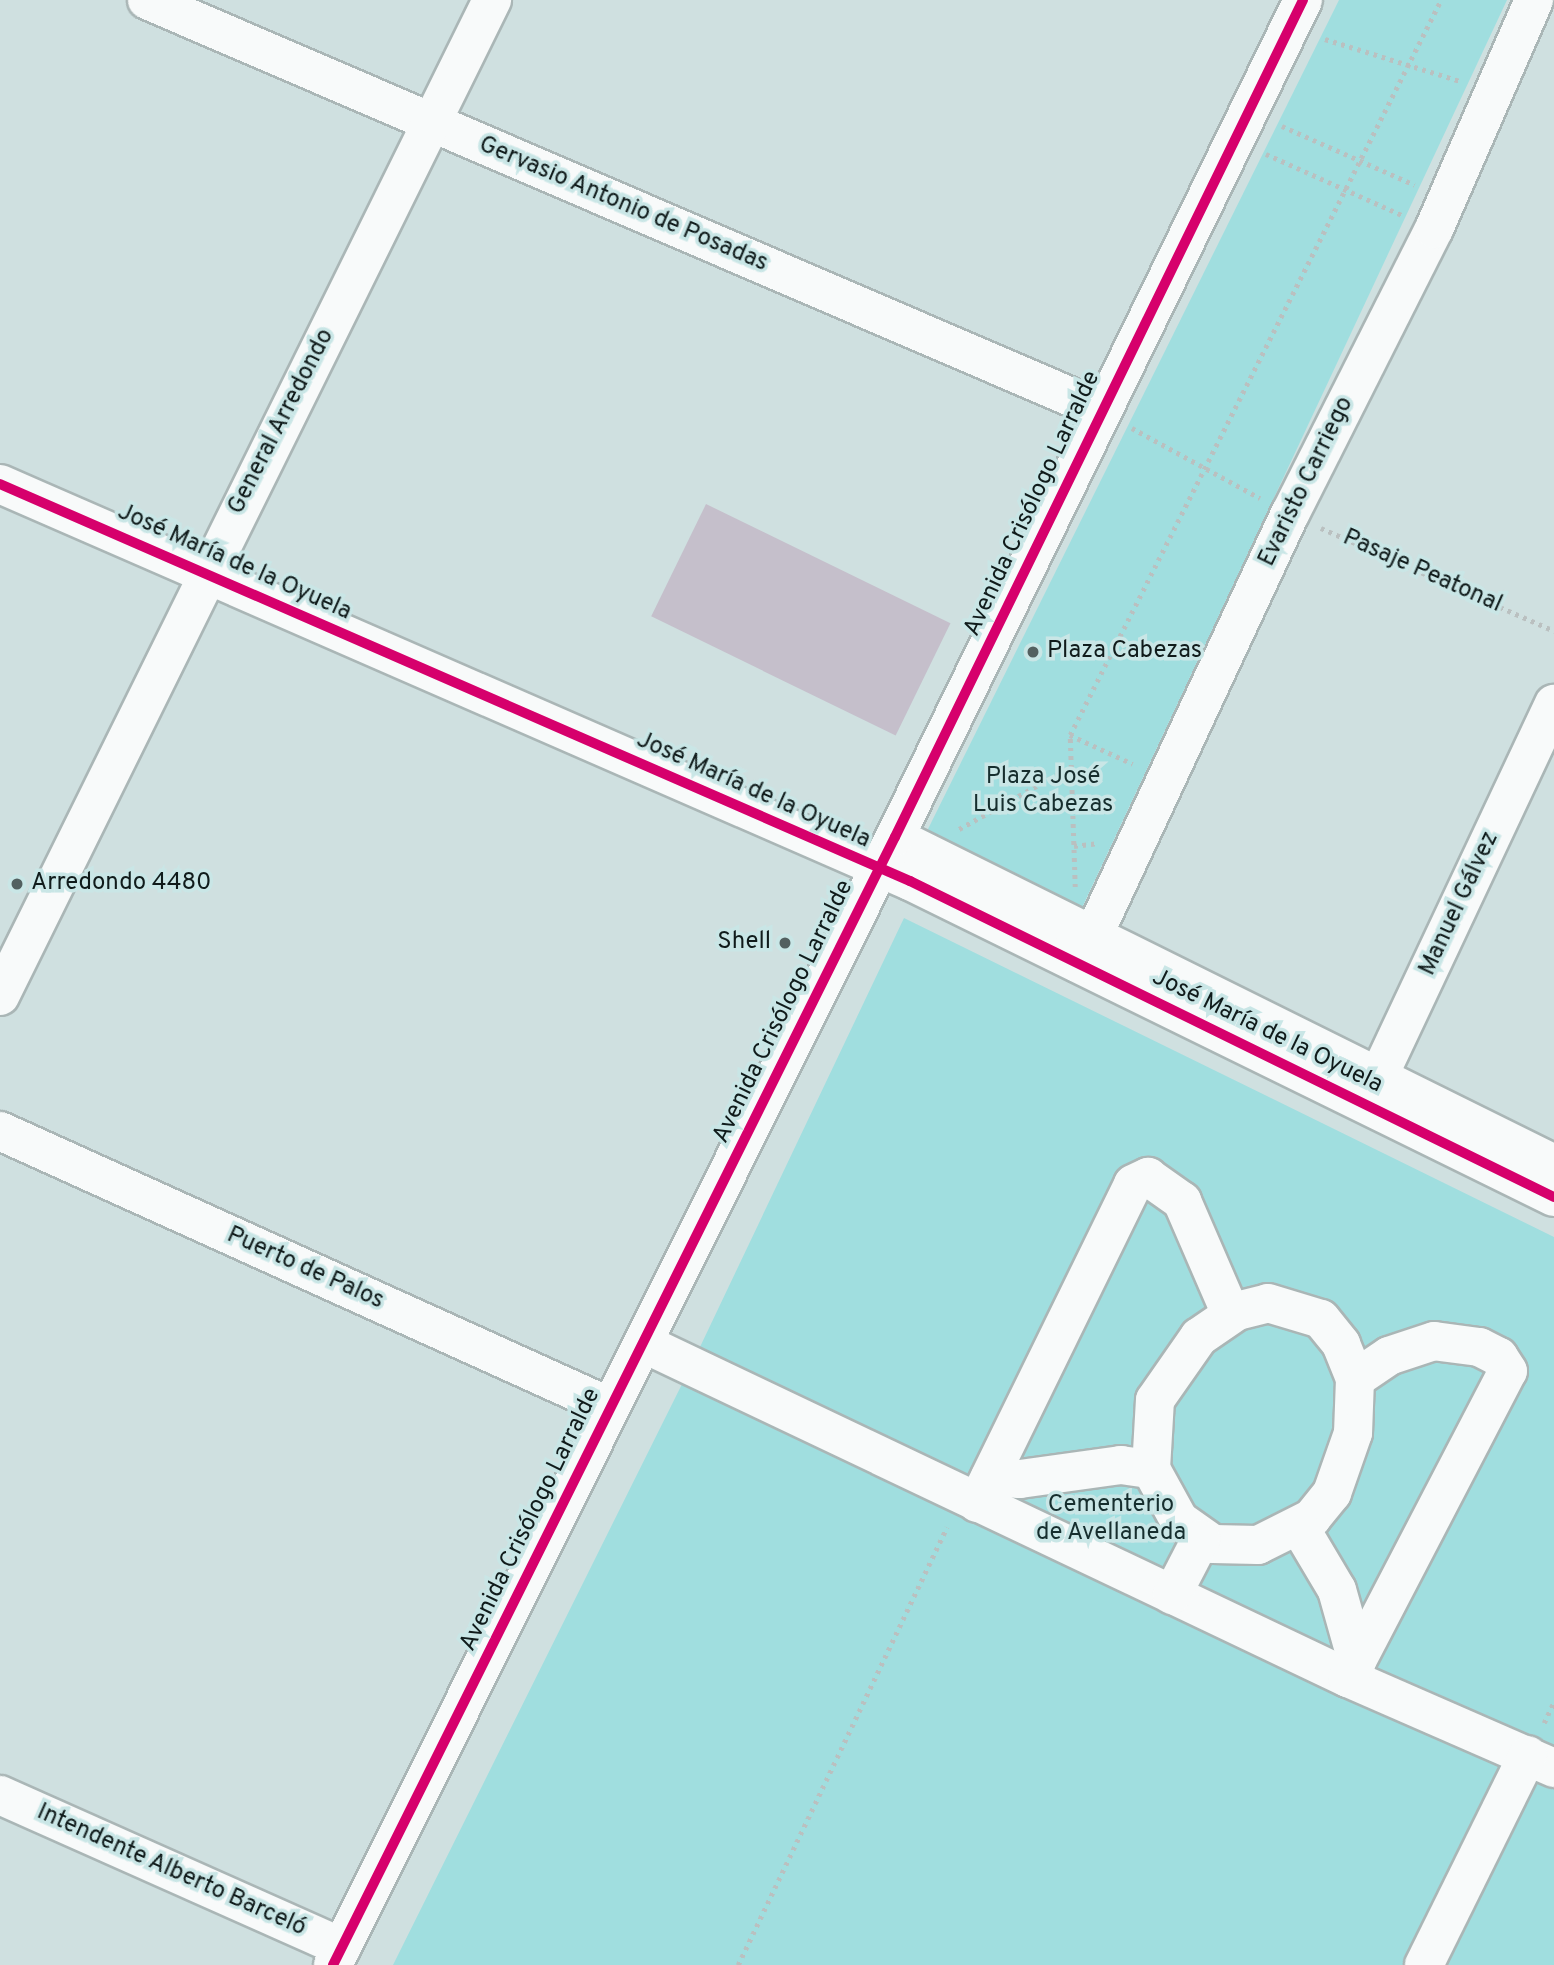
<!DOCTYPE html>
<meta charset="utf-8">
<style>
body{margin:0}
#map{position:relative;width:1554px;height:1965px;overflow:hidden;background:#cfe0e0;font-family:Overpass,sans-serif}
div>[style]{position:absolute}
[style*='--x']{left:calc(var(--x)*1px);top:calc(var(--y)*1px);width:calc(var(--w)*1px);rotate:calc(var(--a)*1deg)}
.green>*{inset:0;background:#a0dedf}
.building>*{inset:0;background:#c5bfcb;transform-origin:0 0}
.path>*{height:4.5px;margin-top:-2.25px;transform-origin:0;background:repeating-linear-gradient(90deg,#bac0c0 0 3.5px,transparent 0 8.5px)}
.roads{filter:drop-shadow(2px 0 #aab6b6) drop-shadow(-2px 0 #aab6b6) drop-shadow(0 2px #aab6b6) drop-shadow(0 -2px #aab6b6)}
.minor>*{height:38px;margin:-19px;padding:0 19px;transform-origin:19px;border-radius:19px;background:#f8fafa}
.cycleway>*{height:10px;margin:-5px;padding:0 5px;transform-origin:5px;border-radius:5px;background:#d6006c}
.dots>*{width:19px;height:19px;translate:-50% -50%;box-sizing:border-box;border:4px solid #c9e6e6;border-radius:50%}
span{translate:-50% -50%;white-space:nowrap;text-align:center;line-height:1.15;-webkit-text-stroke:7px #c9e6e6;paint-order:stroke}
.street-label{font-size:24px;color:#101b1b}
.poi-label{font-size:24px;color:#101b1b}
.left{translate:0 -50%;text-align:left}
.right{translate:-100% -50%;text-align:right}
.park-label{font-size:24px;color:#162e2e}
</style>
<div id="map">
<div class="green">
<i style="clip-path:polygon(1339px 0,1507px 0,1080px 912px,931px 837px,928px 829px)"></i>
<i style="clip-path:polygon(904px 918px,1554px 1237px,1554px 1965px,393px 1965px,690px 1368px)"></i>
</div>
<div class="building">
<i style="left:706px;top:504px;width:272px;height:125px;rotate:26deg"></i>
</div>
<div class="path">
<i style="--x:1325;--y:39;--w:141;--a:17.3"></i>
<i style="--x:1282;--y:126;--w:145;--a:23.9"></i>
<i style="--x:1266;--y:154;--w:149;--a:24.2"></i>
<i style="--x:1132;--y:428;--w:146;--a:28.7"></i>
<i style="--x:1321;--y:528;--w:255;--a:23.8"></i>
<i style="--x:1070;--y:735;--w:69;--a:24.7"></i>
<i style="--x:959;--y:829;--w:128;--a:-29"></i>
<i style="--x:1074;--y:846;--w:23;--a:-7"></i>
<i style="--x:1075;--y:887;--w:152;--a:-91.9"></i>
<i style="--x:1070;--y:735;--w:823;--a:-63.22"></i>
<i style="--x:1544;--y:1723;--w:23;--a:-65"></i>
<i style="--x:738;--y:1965;--w:485;--a:-64.5"></i>
</div>
<div class="roads">
<div class="minor">
<i style="--x:147;--y:0;--w:1036;--a:23.25"></i>
<i style="--x:0;--y:484;--w:993;--a:23.57"></i>
<i style="--x:910;--y:881;--w:717;--a:26.14"></i>
<i style="--x:895;--y:837;--w:736;--a:26.39"></i>
<i style="--x:1080;--y:964;--w:497;--a:-65"></i>
<i style="--x:1290;--y:514;--w:319;--a:-63.2"></i>
<i style="--x:1434;--y:229;--w:250;--a:-66.4"></i>
<i style="--x:0;--y:996;--w:1111;--a:-63.71"></i>
<i style="--x:1367;--y:1101;--w:439;--a:-64.8"></i>
<i style="--x:0;--y:1131;--w:670;--a:24.34"></i>
<i style="--x:1268;--y:1303;--w:55;--a:16.8"></i>
<i style="--x:1321;--y:1319;--w:32;--a:51"></i>
<i style="--x:1341;--y:1344;--w:38;--a:68"></i>
<i style="--x:1355;--y:1379;--w:54;--a:92.1"></i>
<i style="--x:1353;--y:1433;--w:64;--a:109.3"></i>
<i style="--x:1332;--y:1493;--w:32;--a:129"></i>
<i style="--x:1312;--y:1518;--w:60;--a:153.4"></i>
<i style="--x:1258;--y:1545;--w:45;--a:-178.7"></i>
<i style="--x:1213;--y:1544;--w:42;--a:-144.8"></i>
<i style="--x:1179;--y:1520;--w:58;--a:-118.8"></i>
<i style="--x:1151;--y:1469;--w:69;--a:-86.7"></i>
<i style="--x:1155;--y:1400;--w:77;--a:-55.1"></i>
<i style="--x:1199;--y:1337;--w:46;--a:-34.4"></i>
<i style="--x:1237;--y:1311;--w:32;--a:-14"></i>
<i style="--x:643;--y:1343;--w:781;--a:25.42"></i>
<i style="--x:1348;--y:1678;--w:225;--a:23.6"></i>
<i style="--x:990;--y:1477;--w:30;--a:4"></i>
<i style="--x:1020;--y:1479;--w:102;--a:-7.9"></i>
<i style="--x:1121;--y:1465;--w:30;--a:8"></i>
<i style="--x:977;--y:1503;--w:355;--a:-63.9"></i>
<i style="--x:1133;--y:1184;--w:17;--a:-25"></i>
<i style="--x:1148;--y:1177;--w:42;--a:35.2"></i>
<i style="--x:1182;--y:1201;--w:123;--a:66.6"></i>
<i style="--x:1299;--y:1526;--w:74;--a:59.3"></i>
<i style="--x:1337;--y:1590;--w:74;--a:74.3"></i>
<i style="--x:1172;--y:1595;--w:63;--a:-62.6"></i>
<i style="--x:1348;--y:1678;--w:346;--a:-62.5"></i>
<i style="--x:1508;--y:1371;--w:17;--a:-123"></i>
<i style="--x:1499;--y:1357;--w:22;--a:-153"></i>
<i style="--x:1479;--y:1347;--w:45;--a:-172.4"></i>
<i style="--x:1434;--y:1341;--w:47;--a:161.6"></i>
<i style="--x:1389;--y:1356;--w:41;--a:145.9"></i>
<i style="--x:0;--y:1795;--w:374;--a:24"></i>
<i style="--x:333;--y:1965;--w:1260;--a:-63.52"></i>
<i style="--x:895;--y:837;--w:931;--a:-64.01"></i>
<i style="--x:1424;--y:1965;--w:234;--a:-63.7"></i>
</div>
</div>
<div class="cycleway">
<i style="--x:0;--y:484;--w:993;--a:23.57"></i>
<i style="--x:910;--y:881;--w:717;--a:26.14"></i>
<i style="--x:333;--y:1965;--w:1260;--a:-63.52"></i>
<i style="--x:895;--y:837;--w:931;--a:-64.01"></i>
</div>
<div class="dots">
<i style="left:1033px;top:652px;background:#536060"></i>
<i style="left:17px;top:884px;background:#536060"></i>
<i style="left:785px;top:943px;background:#536060"></i>
</div>
<div class="street-label">
<span style="left:623px;top:205px;rotate:23deg">Gervasio Antonio de Posadas</span>
<span style="left:282px;top:422px;rotate:-63deg">General Arredondo</span>
<span style="left:1307px;top:482px;rotate:-64deg">Evaristo Carriego</span>
<span style="left:1033px;top:504px;rotate:-65deg">Avenida Crisólogo Larralde</span>
<span style="left:234px;top:563px;rotate:24deg">José María de la Oyuela</span>
<span style="left:1422px;top:572px;rotate:24deg">Pasaje Peatonal</span>
<span style="left:753px;top:791px;rotate:24deg">José María de la Oyuela</span>
<span style="left:1460px;top:904px;rotate:-65deg">Manuel Gálvez</span>
<span style="left:784px;top:1012px;rotate:-64deg">Avenida Crisólogo Larralde</span>
<span style="left:1267px;top:1032px;rotate:26deg">José María de la Oyuela</span>
<span style="left:305px;top:1269px;rotate:24deg">Puerto de Palos</span>
<span style="left:531px;top:1520px;rotate:-64deg">Avenida Crisólogo Larralde</span>
<span style="left:171px;top:1871px;rotate:24deg">Intendente Alberto Barceló</span>
</div>
<div class="poi-label">
<span class="left" style="left:1047px;top:652px">Plaza Cabezas</span>
<span class="left" style="left:31px;top:884px">Arredondo 4480</span>
<span class="right" style="left:771px;top:943px">Shell</span>
</div>
<div class="park-label">
<span style="left:1043px;top:792px">Plaza José<br>Luis Cabezas</span>
<span style="left:1111px;top:1520px">Cementerio<br>de Avellaneda</span>
</div>
</div>
